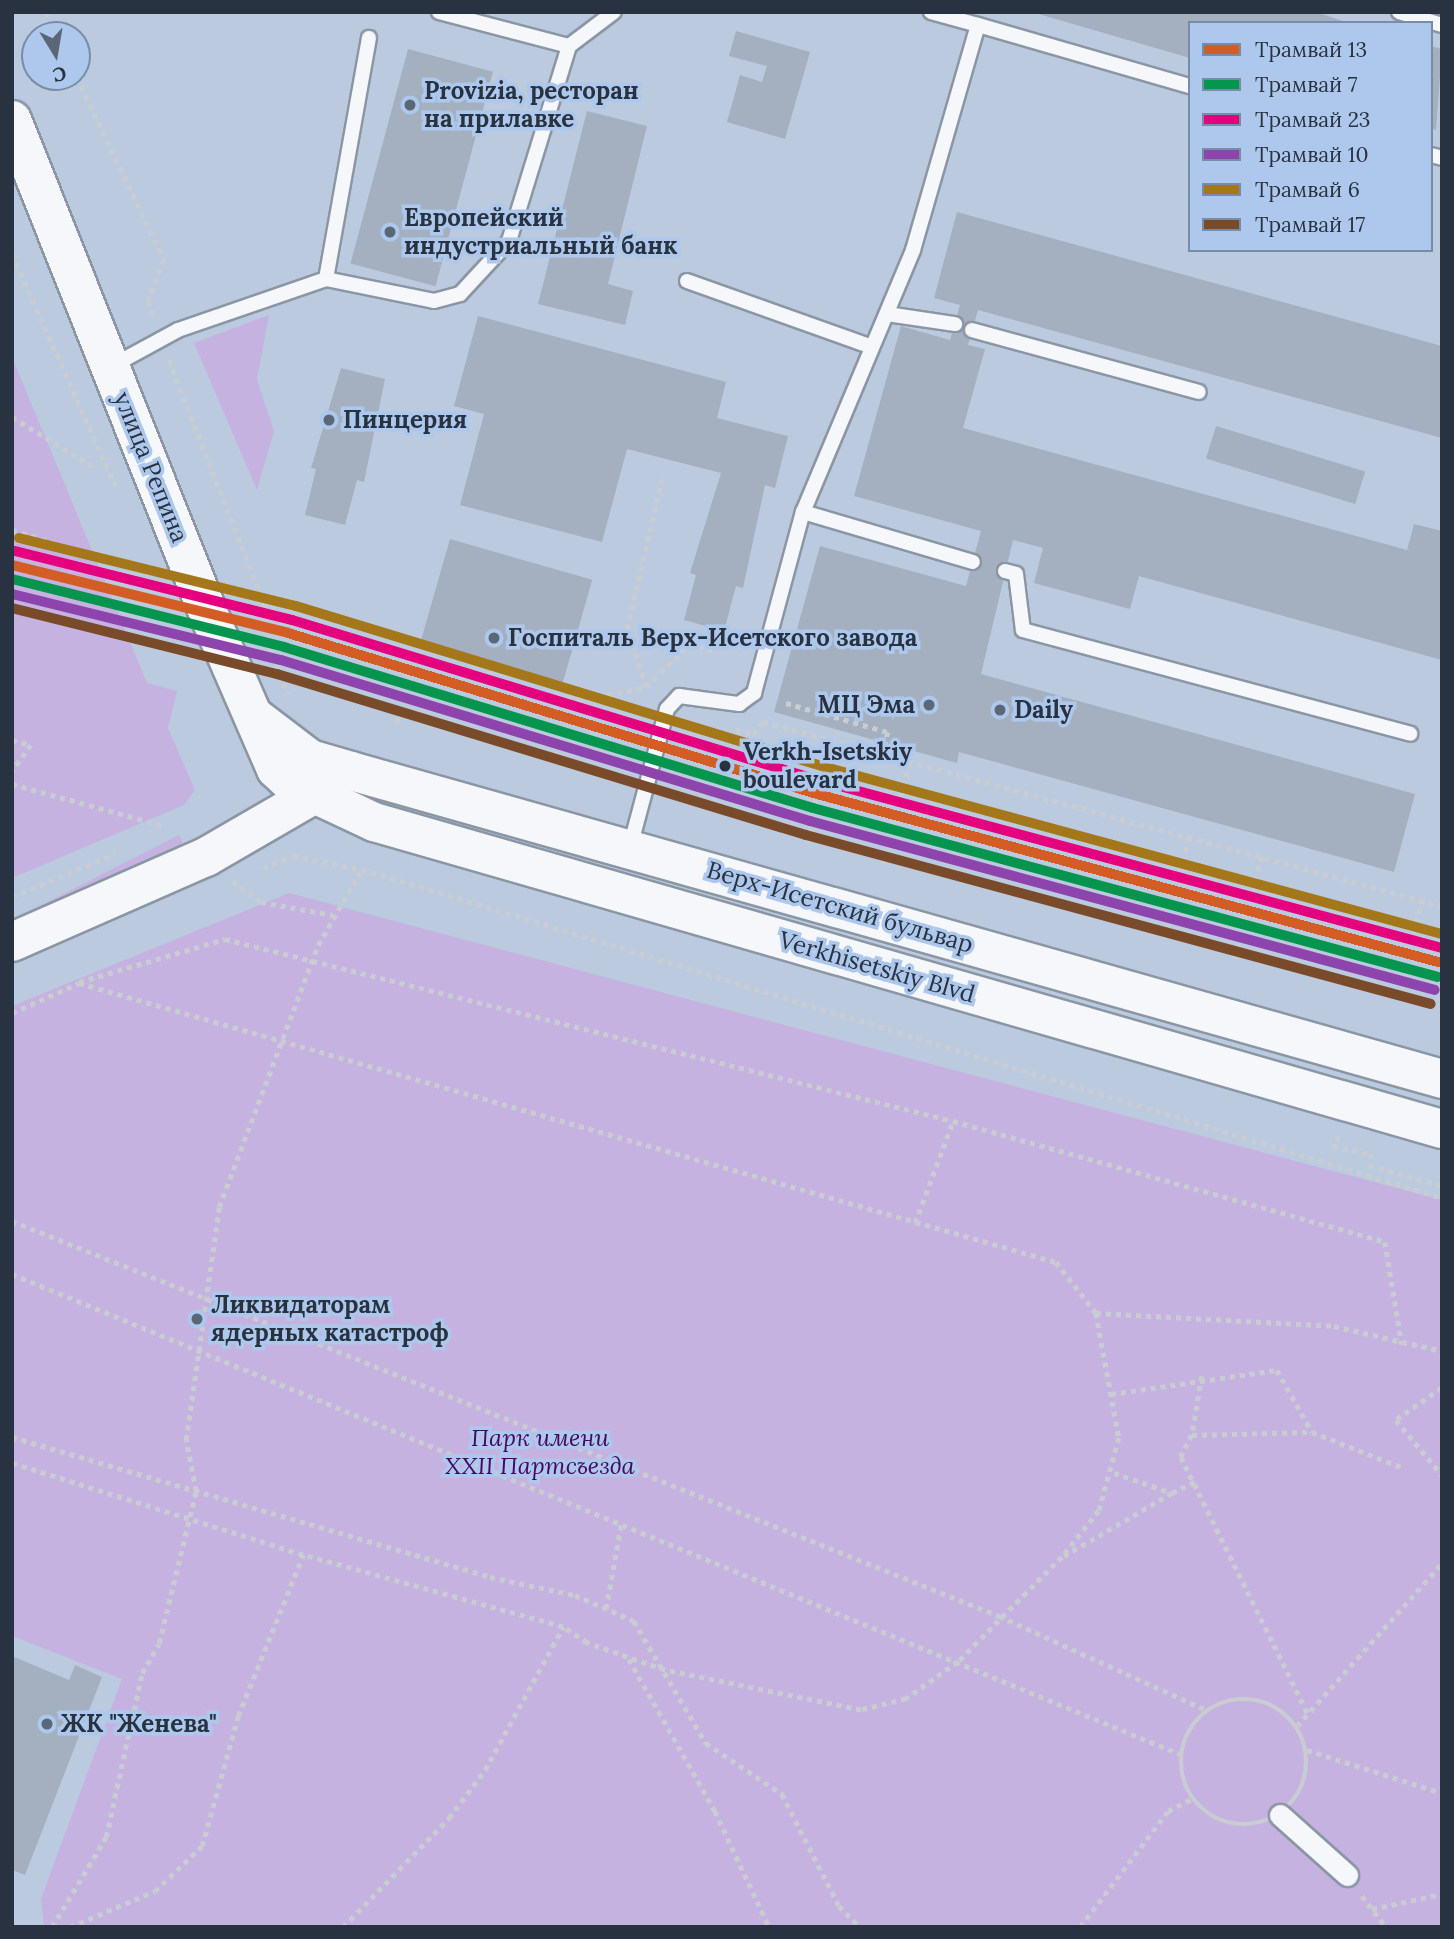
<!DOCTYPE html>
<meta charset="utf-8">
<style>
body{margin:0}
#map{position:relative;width:1454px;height:1939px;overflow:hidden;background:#bbcade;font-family:Lora,serif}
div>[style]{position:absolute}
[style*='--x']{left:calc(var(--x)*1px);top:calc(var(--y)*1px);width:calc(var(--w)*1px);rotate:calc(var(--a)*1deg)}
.green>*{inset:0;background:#c5b2e0;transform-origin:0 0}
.building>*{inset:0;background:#a4b0c0;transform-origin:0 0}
.path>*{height:4.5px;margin-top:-2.25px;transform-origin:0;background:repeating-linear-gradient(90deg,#c9cdd3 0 5px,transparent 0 10px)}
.path>.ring{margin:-2.25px;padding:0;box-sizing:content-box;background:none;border:4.5px solid #c9cdd3;border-radius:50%}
.roads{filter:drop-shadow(2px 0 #8b96a5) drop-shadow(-2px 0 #8b96a5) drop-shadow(0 2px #8b96a5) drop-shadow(0 -2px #8b96a5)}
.service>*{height:14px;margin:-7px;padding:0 7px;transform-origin:7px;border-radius:7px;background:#f5f7fa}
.pedestrian>*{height:21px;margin:-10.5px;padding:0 10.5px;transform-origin:10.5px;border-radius:10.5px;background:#f5f7fa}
.secondary>*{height:38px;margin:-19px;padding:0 19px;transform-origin:19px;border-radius:19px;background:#f5f7fa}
.tram-1>*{height:10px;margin:-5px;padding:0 5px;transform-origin:5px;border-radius:5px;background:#d45d26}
.tram-2>*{height:10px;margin:-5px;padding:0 5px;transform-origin:5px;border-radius:5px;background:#06954e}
.tram-3>*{height:10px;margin:-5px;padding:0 5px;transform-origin:5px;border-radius:5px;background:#e5007d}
.tram-4>*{height:10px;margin:-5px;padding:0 5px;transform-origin:5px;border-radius:5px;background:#8e44ad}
.tram-5>*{height:10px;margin:-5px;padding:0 5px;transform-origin:5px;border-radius:5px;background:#a4781a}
.tram-6>*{height:10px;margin:-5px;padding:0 5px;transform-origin:5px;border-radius:5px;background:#7a4b2a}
.dots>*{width:19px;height:19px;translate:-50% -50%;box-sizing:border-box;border:4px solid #adc8ec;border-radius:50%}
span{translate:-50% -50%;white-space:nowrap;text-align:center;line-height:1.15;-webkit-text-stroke:7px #adc8ec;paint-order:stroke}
.poi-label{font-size:24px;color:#283240;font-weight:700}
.left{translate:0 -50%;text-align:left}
.right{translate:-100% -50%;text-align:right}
.street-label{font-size:24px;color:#283240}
.stop-label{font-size:24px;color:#283240;font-weight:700}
.park-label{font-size:24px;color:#4a0660;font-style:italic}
.frame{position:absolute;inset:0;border:14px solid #283240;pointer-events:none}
.legend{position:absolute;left:1188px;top:21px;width:245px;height:231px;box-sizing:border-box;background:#adc8ec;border:2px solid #788ca7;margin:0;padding:9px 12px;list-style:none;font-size:21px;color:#283240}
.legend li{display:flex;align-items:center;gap:14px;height:35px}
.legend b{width:35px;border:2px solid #788ca7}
.north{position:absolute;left:21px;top:21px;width:70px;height:70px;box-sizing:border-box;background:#adc8ec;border:2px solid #788ca7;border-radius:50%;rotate:169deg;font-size:19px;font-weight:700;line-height:28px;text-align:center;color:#283240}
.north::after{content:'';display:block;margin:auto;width:24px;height:32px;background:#5b6777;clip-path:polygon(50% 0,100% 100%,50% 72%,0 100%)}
</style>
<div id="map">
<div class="green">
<i style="clip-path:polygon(269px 315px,257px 380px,274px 431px,257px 490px,194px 343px)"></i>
<i style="clip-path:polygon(12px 357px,147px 683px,177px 691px,168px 728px,195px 790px,184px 805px,12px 878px)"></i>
<i style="left:179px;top:835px;width:18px;height:181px;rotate:63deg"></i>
<i style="clip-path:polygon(289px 893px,1442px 1200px,1442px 1927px,44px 1927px,41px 1899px,122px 1679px,12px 1636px,12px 1006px)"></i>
</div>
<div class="building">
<i style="clip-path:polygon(1316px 12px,1349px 23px,1190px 23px,1190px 58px,1035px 13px)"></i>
<i style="clip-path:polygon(736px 31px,810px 52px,785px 139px,727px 122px,740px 75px,762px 82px,767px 66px,729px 56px)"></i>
<i style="clip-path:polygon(1431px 46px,1442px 49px,1436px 130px,1431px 128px)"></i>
<i style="left:408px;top:49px;width:88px;height:222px;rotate:15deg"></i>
<i style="clip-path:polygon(587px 111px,647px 126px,608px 284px,633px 291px,625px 325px,538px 304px)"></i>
<i style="clip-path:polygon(957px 212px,1442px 346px,1442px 438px,978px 310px,968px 345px,985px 349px,963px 428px,1407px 550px,1414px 524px,1442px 531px,1442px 660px,1139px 576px,1130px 609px,1034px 583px,1043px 548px,1013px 540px,981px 674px,1415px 794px,1394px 872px,959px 752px,957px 763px,774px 712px,820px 546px,966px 586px,981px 531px,854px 496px,901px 326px,950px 340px,960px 305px,934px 298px)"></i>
<i style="clip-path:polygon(478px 316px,726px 382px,717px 418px,788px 436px,775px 488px,765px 485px,743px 588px,736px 586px,724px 631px,684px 620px,696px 575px,690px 573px,721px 473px,627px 449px,602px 542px,460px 505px,484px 414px,454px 406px)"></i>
<i style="clip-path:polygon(341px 368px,385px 379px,364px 482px,357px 480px,345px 525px,305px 515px,316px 469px,311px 468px)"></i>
<i style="left:1216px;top:426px;width:156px;height:34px;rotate:17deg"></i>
<i style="left:450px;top:539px;width:148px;height:112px;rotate:16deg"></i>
<i style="clip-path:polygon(12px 1656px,69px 1680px,75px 1665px,102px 1677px,25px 1875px,12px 1870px)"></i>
</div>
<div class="path">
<i style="--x:46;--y:12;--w:25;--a:64"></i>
<i style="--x:77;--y:77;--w:203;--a:64.6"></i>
<i style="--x:164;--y:260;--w:44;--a:111.3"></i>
<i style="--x:148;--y:301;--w:19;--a:72"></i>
<i style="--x:12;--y:254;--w:254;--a:65.9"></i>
<i style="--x:169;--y:360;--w:269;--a:68.7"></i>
<i style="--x:267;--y:611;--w:16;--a:104"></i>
<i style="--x:263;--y:627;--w:72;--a:69.8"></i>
<i style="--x:12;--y:417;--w:94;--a:31.5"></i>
<i style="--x:12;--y:530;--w:150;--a:17.5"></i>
<i style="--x:407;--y:655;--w:156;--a:15.6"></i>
<i style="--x:557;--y:697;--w:31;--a:4"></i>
<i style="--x:588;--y:699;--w:59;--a:-11.7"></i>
<i style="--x:646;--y:687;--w:59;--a:-45"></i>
<i style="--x:688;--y:645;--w:27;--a:13"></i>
<i style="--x:646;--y:687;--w:61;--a:-108.1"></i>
<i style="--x:627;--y:629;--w:154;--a:-76.9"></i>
<i style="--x:786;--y:703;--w:106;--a:15.9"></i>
<i style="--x:888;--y:732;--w:22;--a:103"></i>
<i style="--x:396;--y:723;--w:9;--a:-72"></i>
<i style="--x:399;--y:714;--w:168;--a:14.4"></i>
<i style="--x:736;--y:730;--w:17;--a:13"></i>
<i style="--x:753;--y:734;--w:16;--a:-50"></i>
<i style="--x:763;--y:722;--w:703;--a:15.16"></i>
<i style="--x:12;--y:740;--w:20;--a:15"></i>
<i style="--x:31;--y:745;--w:33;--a:125"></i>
<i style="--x:12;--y:784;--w:155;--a:15.4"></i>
<i style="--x:807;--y:843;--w:107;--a:-78.2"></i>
<i style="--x:883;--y:864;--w:107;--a:-75.4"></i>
<i style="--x:263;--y:868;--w:32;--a:-22"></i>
<i style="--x:293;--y:856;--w:70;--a:10.7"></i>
<i style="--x:362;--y:869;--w:1129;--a:16.94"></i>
<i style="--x:233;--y:881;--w:35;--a:37"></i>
<i style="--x:261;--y:902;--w:73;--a:10.2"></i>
<i style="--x:12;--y:897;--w:112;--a:-22.7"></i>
<i style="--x:1423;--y:899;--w:41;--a:104"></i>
<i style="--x:1413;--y:939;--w:30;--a:14"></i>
<i style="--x:1164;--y:939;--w:107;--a:-76.5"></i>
<i style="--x:1234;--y:958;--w:107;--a:-74.8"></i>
<i style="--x:79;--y:982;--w:152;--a:-16.4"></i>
<i style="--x:225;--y:939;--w:750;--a:14.04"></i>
<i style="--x:953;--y:1121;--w:449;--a:15.6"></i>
<i style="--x:1385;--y:1242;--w:104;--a:80.6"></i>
<i style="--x:12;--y:1013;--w:73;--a:-24.1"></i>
<i style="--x:79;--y:983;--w:1016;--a:15.94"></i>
<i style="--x:1056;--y:1262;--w:65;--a:51.9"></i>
<i style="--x:1096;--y:1313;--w:127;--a:79.6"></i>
<i style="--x:1119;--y:1438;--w:76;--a:105.3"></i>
<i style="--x:1099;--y:1511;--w:59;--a:128.8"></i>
<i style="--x:1062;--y:1557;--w:148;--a:134.7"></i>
<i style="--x:958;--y:1662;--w:64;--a:144.6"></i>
<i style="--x:906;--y:1699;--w:46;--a:166.3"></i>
<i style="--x:861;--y:1710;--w:200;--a:-168.5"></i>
<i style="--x:665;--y:1670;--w:83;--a:-160.9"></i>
<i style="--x:587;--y:1643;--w:29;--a:-146"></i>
<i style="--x:563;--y:1627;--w:270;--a:-164.5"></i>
<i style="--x:303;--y:1555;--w:305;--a:-162.5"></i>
<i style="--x:1339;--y:1136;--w:12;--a:121"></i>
<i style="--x:1333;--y:1146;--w:40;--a:12"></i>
<i style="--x:1372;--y:1154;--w:11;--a:105"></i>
<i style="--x:1369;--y:1165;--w:76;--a:16"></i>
<i style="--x:12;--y:1221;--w:1063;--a:21.81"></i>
<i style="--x:999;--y:1616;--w:227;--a:24.4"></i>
<i style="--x:915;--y:1223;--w:109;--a:-69.6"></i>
<i style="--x:12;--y:1274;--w:1263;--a:22.34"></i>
<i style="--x:1096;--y:1313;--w:238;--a:3.1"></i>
<i style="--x:1334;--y:1326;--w:111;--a:13"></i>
<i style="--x:1202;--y:1376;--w:60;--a:99.6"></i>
<i style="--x:1192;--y:1435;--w:25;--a:117"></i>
<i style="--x:1181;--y:1457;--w:287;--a:63.7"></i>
<i style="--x:1442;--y:1388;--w:56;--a:145.2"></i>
<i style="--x:1396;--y:1420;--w:72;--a:50.1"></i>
<i style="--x:1111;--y:1394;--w:168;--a:-8.2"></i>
<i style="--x:1277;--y:1370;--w:71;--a:60.6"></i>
<i style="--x:1192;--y:1435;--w:120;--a:-1.4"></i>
<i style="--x:1312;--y:1432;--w:96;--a:21.5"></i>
<i style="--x:12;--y:1437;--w:498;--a:16.3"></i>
<i style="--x:490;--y:1577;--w:87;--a:12"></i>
<i style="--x:575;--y:1595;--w:64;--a:23.8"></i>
<i style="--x:634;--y:1621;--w:142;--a:59.5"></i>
<i style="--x:706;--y:1743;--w:92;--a:33.9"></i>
<i style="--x:782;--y:1794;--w:126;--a:63"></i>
<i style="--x:839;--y:1906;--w:30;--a:45"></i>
<i style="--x:1114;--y:1473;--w:61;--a:19"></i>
<i style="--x:1172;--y:1493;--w:25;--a:-27"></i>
<i style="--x:1064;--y:1556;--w:125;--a:-30.3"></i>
<i style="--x:606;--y:1609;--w:86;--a:-80"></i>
<i style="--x:629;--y:1659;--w:175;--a:60.5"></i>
<i style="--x:715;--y:1811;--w:128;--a:65"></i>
<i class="ring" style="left:1181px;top:1699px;width:121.5px;height:121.5px"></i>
<i style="--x:1297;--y:1726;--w:218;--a:-48.3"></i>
<i style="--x:1307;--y:1750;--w:142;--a:17.7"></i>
<i style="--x:1362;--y:1896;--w:39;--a:52"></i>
<i style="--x:1372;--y:1909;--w:72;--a:-12.1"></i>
<i style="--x:52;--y:1927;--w:105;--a:-59"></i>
<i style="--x:106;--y:1837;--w:168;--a:-77.6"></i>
<i style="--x:142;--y:1673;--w:34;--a:-60"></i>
<i style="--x:159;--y:1643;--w:156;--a:-76.3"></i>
<i style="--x:196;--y:1491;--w:52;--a:-101.1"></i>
<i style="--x:186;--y:1440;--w:235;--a:-81.9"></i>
<i style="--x:219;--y:1207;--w:280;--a:-69.3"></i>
<i style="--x:318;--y:945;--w:88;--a:-59.9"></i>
<i style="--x:70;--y:1927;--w:92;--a:-23"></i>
<i style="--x:155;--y:1891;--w:65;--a:-43.8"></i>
<i style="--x:202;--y:1846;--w:135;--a:-74.5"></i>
<i style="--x:238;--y:1716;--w:174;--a:-68"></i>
<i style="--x:343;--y:1927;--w:152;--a:-45.8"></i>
<i style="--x:449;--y:1818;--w:60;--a:-53.1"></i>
<i style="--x:485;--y:1770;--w:163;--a:-61.4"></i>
<i style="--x:1080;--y:1927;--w:146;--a:-52.8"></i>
<i style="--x:1168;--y:1811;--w:27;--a:-27"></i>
</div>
<div class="roads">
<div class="service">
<i style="--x:439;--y:12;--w:134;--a:14.7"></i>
<i style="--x:1399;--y:12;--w:45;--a:16.8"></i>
<i style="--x:978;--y:25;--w:221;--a:16.1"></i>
<i style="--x:1431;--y:155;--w:11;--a:15"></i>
<i style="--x:326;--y:279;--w:245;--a:-79.9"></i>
<i style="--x:687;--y:281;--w:194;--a:19.6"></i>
<i style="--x:887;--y:314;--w:69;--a:8.4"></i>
<i style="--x:972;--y:330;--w:235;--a:15.3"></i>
<i style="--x:112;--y:366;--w:75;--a:-28.6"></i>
<i style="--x:178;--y:330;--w:157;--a:-19"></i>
<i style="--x:326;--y:279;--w:110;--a:11.5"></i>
<i style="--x:434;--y:301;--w:27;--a:-15"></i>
<i style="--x:460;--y:294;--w:72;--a:-47.2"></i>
<i style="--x:509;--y:241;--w:204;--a:-72.9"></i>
<i style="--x:569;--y:46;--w:56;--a:-37.1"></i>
<i style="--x:803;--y:512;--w:177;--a:16.4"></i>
<i style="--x:1005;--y:571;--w:11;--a:15"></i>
<i style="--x:1016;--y:574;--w:56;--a:82.9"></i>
<i style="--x:1023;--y:630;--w:401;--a:15"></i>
<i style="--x:630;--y:847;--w:143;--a:-75"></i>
<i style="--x:667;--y:709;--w:18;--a:-47"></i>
<i style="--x:679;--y:696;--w:61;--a:7.6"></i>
<i style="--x:739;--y:704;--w:19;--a:-36"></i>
<i style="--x:754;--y:693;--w:188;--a:-74.9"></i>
<i style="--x:803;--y:512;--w:284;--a:-67.2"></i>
<i style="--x:913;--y:250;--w:234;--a:-73.9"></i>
<i style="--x:978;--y:25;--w:49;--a:-164.5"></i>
</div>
<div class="pedestrian">
<i style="--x:1280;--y:1815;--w:90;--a:41.8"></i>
</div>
<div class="secondary">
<i style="--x:12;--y:120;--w:533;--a:68.3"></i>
<i style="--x:209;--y:615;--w:168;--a:66.5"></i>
<i style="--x:276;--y:769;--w:21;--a:43"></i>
<i style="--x:291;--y:783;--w:92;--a:25.2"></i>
<i style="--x:374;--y:822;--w:1111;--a:16.04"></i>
<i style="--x:255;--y:717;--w:69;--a:37.4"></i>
<i style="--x:310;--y:759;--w:43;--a:16.3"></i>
<i style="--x:351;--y:771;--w:1134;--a:15.76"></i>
<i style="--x:12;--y:942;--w:212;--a:-23.7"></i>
<i style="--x:206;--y:857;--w:146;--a:-30.1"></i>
</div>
</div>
<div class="tram-1">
<i style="--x:12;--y:565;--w:284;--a:13.8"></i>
<i style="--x:288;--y:633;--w:553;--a:16.93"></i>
<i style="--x:817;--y:794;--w:647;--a:15.13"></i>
</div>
<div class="tram-2">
<i style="--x:12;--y:579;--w:280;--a:14"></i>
<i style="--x:284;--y:647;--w:553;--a:16.93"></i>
<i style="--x:813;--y:808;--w:647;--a:15.13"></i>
</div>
<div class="tram-3">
<i style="--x:15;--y:551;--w:285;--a:14"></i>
<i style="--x:292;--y:620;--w:553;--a:16.93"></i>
<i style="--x:821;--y:781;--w:643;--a:15.05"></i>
</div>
<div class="tram-4">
<i style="--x:12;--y:594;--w:277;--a:13.8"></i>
<i style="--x:281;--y:660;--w:553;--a:16.93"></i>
<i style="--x:810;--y:821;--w:647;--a:15.13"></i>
</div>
<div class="tram-5">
<i style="--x:19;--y:538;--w:285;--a:13.8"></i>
<i style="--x:296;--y:606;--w:553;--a:16.93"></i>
<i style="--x:825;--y:767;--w:639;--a:15.15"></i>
</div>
<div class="tram-6">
<i style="--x:12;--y:608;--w:273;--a:14"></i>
<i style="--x:277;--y:674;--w:553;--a:16.93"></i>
<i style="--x:806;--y:835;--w:647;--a:15.13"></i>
</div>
<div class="dots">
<i style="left:410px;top:105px;background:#5b6777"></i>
<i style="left:390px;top:232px;background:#5b6777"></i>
<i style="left:329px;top:420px;background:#5b6777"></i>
<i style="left:494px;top:638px;background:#5b6777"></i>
<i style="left:929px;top:705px;background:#5b6777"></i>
<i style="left:1000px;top:710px;background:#5b6777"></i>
<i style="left:725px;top:766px;background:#283240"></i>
<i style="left:197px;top:1319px;background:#5b6777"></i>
<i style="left:47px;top:1724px;background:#5b6777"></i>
</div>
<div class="poi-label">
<span class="left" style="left:424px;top:105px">Provizia, ресторан<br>на прилавке</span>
<span class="left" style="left:404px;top:232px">Европейский<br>индустриальный банк</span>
<span class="left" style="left:343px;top:420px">Пинцерия</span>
<span class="left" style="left:508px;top:638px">Госпиталь Верх-Исетского завода</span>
<span class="right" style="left:915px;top:705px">МЦ Эма</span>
<span class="left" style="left:1014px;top:710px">Daily</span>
<span class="left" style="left:211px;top:1319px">Ликвидаторам<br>ядерных катастроф</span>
<span class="left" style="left:61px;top:1724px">ЖК "Женева"</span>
</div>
<div class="street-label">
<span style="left:151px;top:467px;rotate:68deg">улица Репина</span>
<span style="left:840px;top:907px;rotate:16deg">Верх-Исетский бульвар</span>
<span style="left:877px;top:967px;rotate:16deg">Verkhisetskiy Blvd</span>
</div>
<div class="stop-label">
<span class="left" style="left:743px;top:766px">Verkh-Isetskiy<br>boulevard</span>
</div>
<div class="park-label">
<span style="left:540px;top:1452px">Парк имени<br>XXII Партсъезда</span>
</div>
<div class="frame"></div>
<ul class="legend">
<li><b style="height:9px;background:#d45d26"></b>Трамвай 13</li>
<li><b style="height:9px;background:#06954e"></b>Трамвай 7</li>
<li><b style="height:9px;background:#e5007d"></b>Трамвай 23</li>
<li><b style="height:9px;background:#8e44ad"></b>Трамвай 10</li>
<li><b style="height:9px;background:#a4781a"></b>Трамвай 6</li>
<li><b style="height:9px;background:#7a4b2a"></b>Трамвай 17</li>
</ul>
<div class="north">С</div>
</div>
